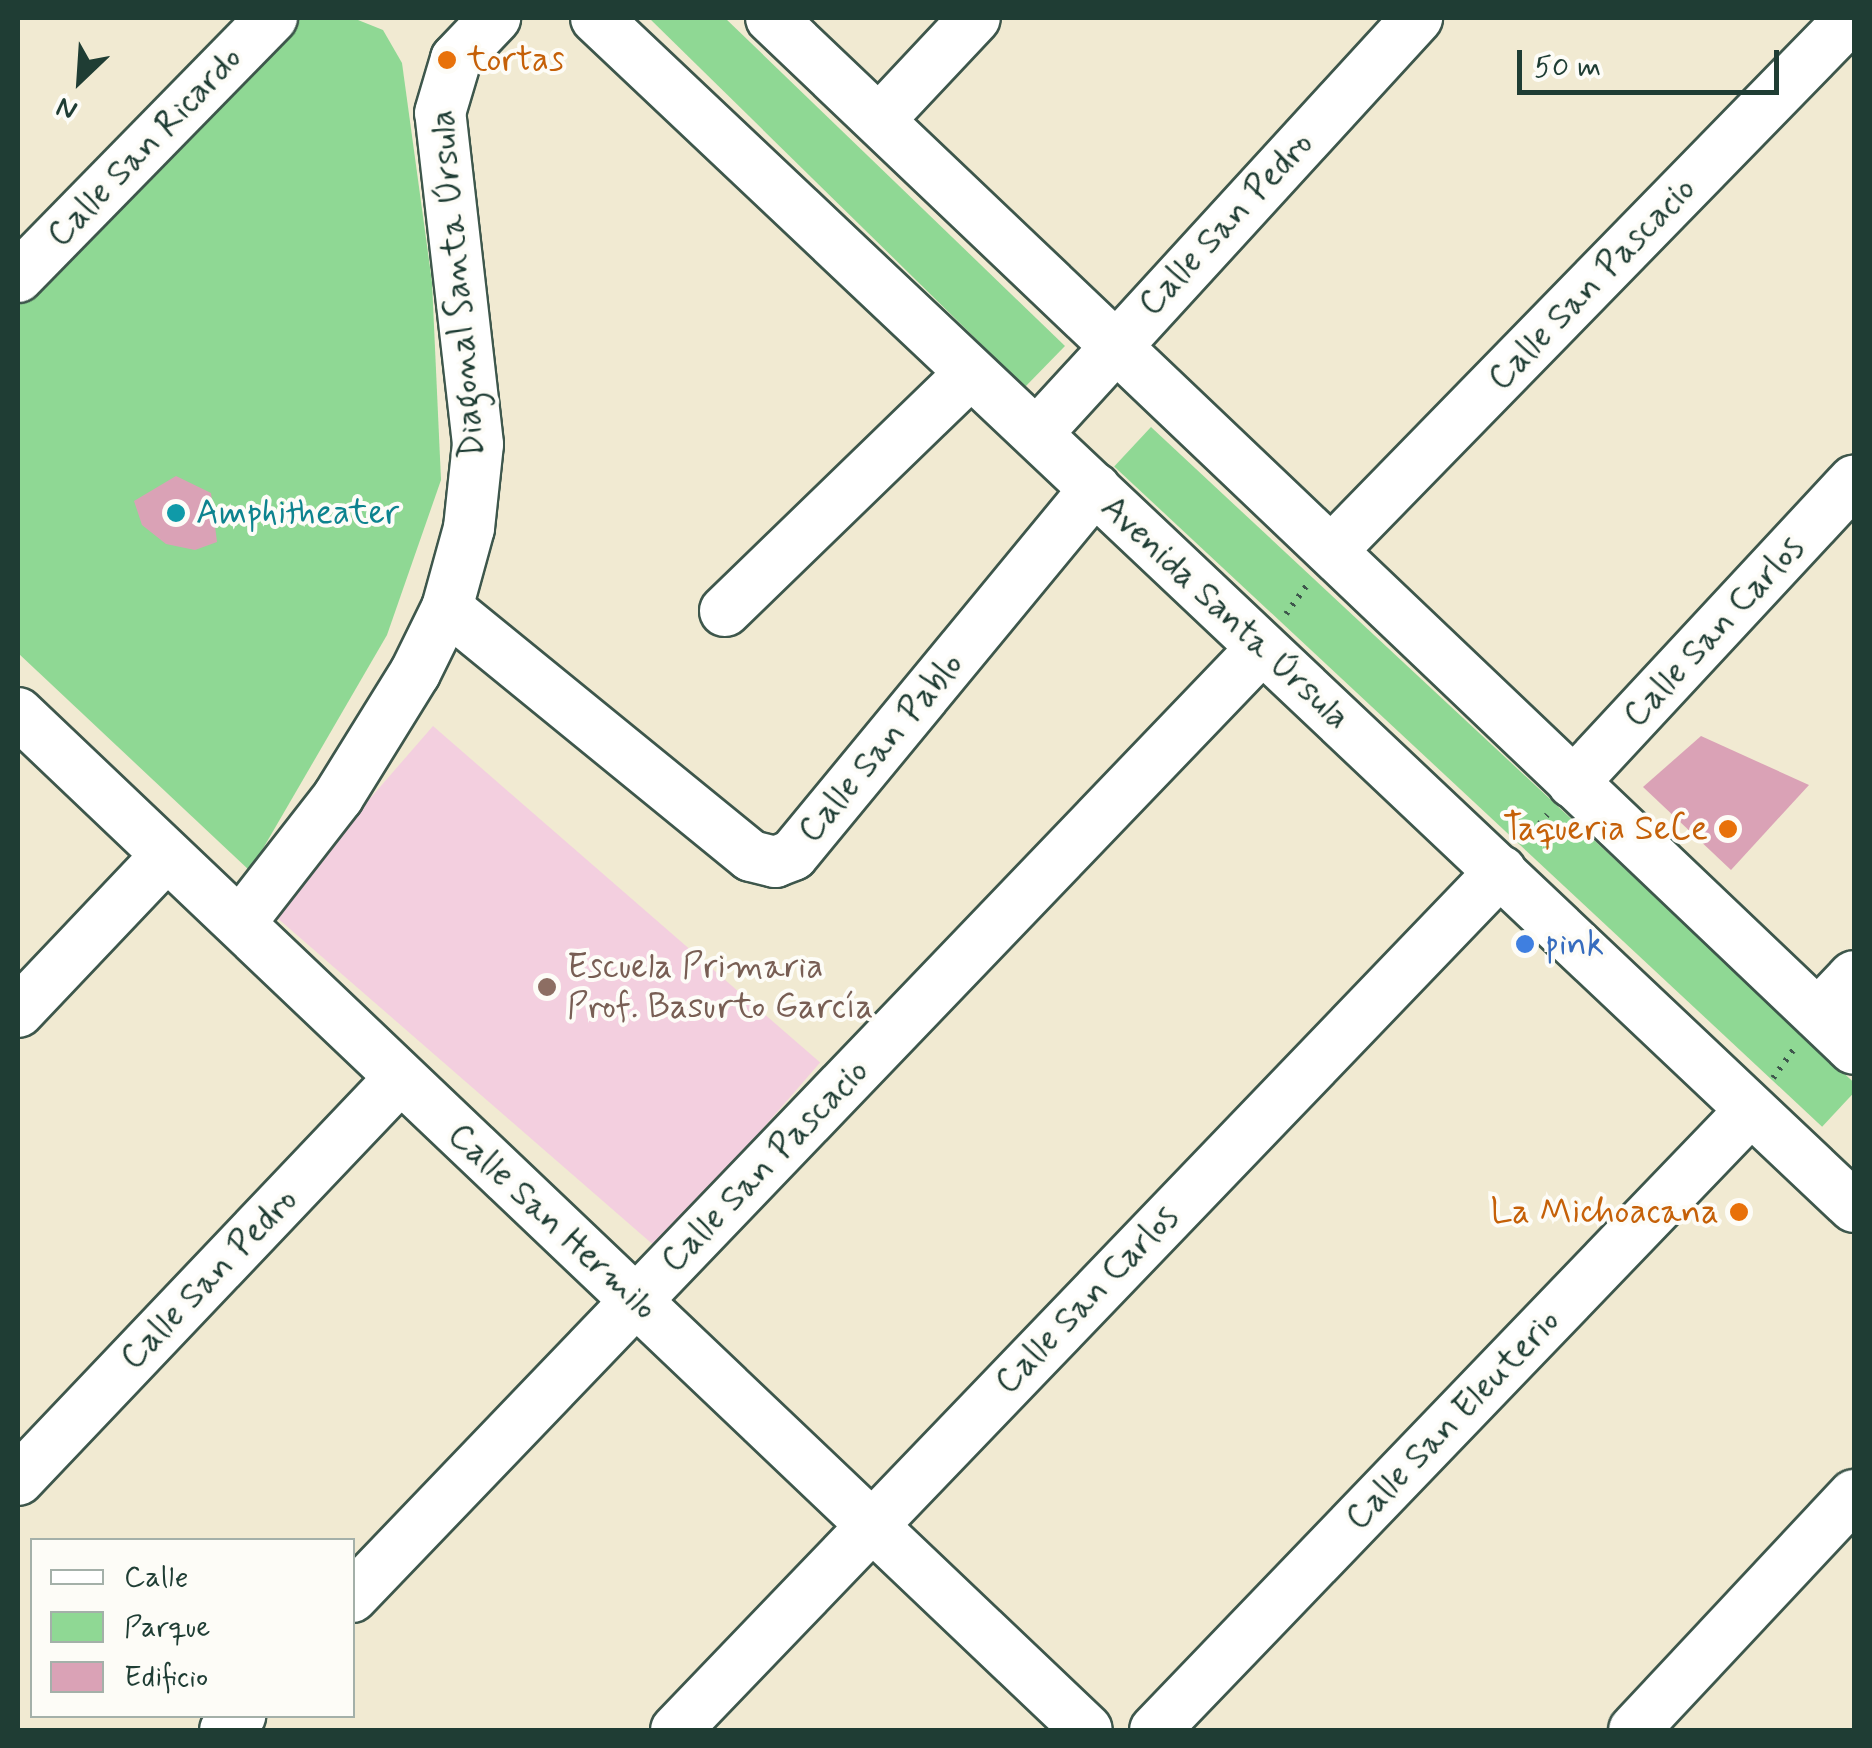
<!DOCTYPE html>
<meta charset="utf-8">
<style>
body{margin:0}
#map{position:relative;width:1872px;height:1748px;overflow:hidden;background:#f1ead2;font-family:Mynerve,sans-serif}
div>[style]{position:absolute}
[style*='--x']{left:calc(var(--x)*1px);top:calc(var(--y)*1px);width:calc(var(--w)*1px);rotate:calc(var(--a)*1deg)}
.built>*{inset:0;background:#f3cfdf;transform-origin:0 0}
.green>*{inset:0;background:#8fd894;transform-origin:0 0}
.building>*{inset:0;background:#daa2b6}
.path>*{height:6px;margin-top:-3px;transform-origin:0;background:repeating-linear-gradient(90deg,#3e574c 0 2.5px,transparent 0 10.5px)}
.roads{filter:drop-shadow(2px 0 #3e574c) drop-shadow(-2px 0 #3e574c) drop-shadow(0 2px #3e574c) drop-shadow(0 -2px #3e574c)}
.minor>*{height:50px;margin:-25px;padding:0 25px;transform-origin:25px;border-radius:25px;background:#fff}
.dots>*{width:28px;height:28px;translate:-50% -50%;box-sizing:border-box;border:5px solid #fdfcf7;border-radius:50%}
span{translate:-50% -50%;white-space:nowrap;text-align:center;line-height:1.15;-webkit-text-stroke:8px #fdfcf7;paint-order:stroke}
.food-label{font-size:35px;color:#c56008}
.left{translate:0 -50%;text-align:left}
.right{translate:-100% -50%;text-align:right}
.street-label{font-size:35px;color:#1f3d34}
.culture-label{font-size:35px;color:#0d838f}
.shop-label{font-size:35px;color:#366cbe}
.education-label{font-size:35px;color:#785e54}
.frame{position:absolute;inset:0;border:20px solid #1f3d34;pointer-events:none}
.legend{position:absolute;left:30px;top:1538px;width:325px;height:180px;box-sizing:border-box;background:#fdfcf7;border:2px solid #a4b0a9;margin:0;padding:12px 18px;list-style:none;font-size:30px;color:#1f3d34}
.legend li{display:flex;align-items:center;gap:20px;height:50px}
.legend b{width:50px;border:2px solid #a4b0a9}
.north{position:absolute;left:30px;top:30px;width:100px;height:100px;-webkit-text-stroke:8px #fdfcf7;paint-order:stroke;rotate:205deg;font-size:28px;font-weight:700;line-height:40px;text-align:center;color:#1f3d34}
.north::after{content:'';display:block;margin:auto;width:35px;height:45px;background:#1f3d34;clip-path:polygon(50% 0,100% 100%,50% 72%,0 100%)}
.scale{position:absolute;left:1517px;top:50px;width:262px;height:45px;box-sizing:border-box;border:5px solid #1f3d34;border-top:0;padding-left:12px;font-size:30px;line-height:35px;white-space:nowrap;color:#1f3d34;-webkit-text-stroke:8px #fdfcf7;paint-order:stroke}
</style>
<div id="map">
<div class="built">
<i style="left:433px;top:726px;width:513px;height:247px;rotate:41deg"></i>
</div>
<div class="green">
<i style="clip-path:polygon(292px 18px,353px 18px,383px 30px,402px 63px,432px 282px,441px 480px,387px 635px,250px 871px,18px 653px,18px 295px)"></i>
<i style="clip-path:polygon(649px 18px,725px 18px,1065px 346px,1025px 387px)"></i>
<i style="left:1151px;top:427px;width:968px;height:54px;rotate:43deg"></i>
</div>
<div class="building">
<i style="clip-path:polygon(176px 476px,211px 493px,217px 542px,195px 550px,166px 544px,142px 525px,134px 501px)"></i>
<i style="clip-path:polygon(1701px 736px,1809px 785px,1731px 870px,1643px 787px)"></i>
</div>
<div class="path">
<i style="--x:1286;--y:614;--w:37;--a:-54"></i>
<i style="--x:1526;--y:840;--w:33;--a:-50"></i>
<i style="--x:1773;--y:1078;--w:37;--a:-54"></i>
</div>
<div class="roads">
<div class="minor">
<i style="--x:596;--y:18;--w:1731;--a:43.38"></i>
<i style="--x:771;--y:18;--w:1495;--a:43.59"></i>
<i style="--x:881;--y:118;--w:137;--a:-46.8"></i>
<i style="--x:18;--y:277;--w:363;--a:-45.6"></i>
<i style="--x:1037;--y:433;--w:563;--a:-47.52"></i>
<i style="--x:1332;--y:550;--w:743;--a:-45.71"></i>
<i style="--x:447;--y:608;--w:392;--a:39.2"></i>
<i style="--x:751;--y:856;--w:25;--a:14"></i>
<i style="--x:775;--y:862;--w:19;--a:-21"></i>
<i style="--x:793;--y:855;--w:475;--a:-50.5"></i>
<i style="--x:725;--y:611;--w:342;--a:-44.1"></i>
<i style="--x:18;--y:713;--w:1475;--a:43.57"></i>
<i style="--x:1573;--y:783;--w:413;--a:-47.1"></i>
<i style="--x:240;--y:923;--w:160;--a:-52.1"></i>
<i style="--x:338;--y:797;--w:146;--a:-58.2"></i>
<i style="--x:415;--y:673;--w:72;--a:-63.8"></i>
<i style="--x:447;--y:608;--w:83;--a:-74.6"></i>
<i style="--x:469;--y:528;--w:84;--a:-83.9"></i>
<i style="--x:478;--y:444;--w:333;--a:-96.5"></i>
<i style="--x:440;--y:113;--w:56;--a:-73.5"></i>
<i style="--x:456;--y:59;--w:57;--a:-46.4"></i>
<i style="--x:18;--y:1012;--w:215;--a:-46.5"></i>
<i style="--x:1818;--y:1014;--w:52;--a:-46.5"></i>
<i style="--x:18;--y:1480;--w:555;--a:-46.46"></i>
<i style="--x:352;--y:1597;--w:1313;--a:-46.2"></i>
<i style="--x:225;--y:1730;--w:21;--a:-43"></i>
<i style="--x:676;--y:1730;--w:1191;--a:-46.16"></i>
<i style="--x:1155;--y:1730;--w:860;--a:-46.13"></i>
<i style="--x:1634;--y:1730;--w:322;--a:-46.9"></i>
</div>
</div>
<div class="dots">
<i style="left:447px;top:60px;background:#e8710a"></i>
<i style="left:176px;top:513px;background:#0f9aa8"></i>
<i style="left:1728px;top:829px;background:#e8710a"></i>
<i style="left:1525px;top:944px;background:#3f7fe0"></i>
<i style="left:547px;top:987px;background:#8d6e63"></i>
<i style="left:1739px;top:1212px;background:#e8710a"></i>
</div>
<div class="food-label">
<span class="left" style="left:467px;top:60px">tortas</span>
<span class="right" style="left:1708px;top:829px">Taqueria SeCe</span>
<span class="right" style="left:1719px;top:1212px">La Michoacana</span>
</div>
<div class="street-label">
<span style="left:145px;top:147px;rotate:-46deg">Calle San Ricardo</span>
<span style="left:1226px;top:224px;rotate:-47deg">Calle San Pedro</span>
<span style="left:458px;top:284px;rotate:-95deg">Diagonal Santa Úrsula</span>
<span style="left:1592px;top:284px;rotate:-46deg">Calle San Pascacio</span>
<span style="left:1225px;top:613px;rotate:43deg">Avenida Santa Úrsula</span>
<span style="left:1714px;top:632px;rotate:-47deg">Calle San Carlos</span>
<span style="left:881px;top:748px;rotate:-50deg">Calle San Pablo</span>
<span style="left:765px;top:1166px;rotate:-46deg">Calle San Pascacio</span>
<span style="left:552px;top:1222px;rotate:43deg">Calle San Hermilo</span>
<span style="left:209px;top:1279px;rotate:-46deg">Calle San Pedro</span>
<span style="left:1087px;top:1300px;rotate:-46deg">Calle San Carlos</span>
<span style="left:1453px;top:1420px;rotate:-46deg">Calle San Eleuterio</span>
</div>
<div class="culture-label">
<span class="left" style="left:196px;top:513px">Amphitheater</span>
</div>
<div class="shop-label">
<span class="left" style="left:1545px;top:944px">pink</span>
</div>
<div class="education-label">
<span class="left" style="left:567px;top:987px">Escuela Primaria<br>Prof. Basurto García</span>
</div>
<div class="frame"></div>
<ul class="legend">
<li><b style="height:12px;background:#fff"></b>Calle</li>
<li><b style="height:28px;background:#8fd894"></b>Parque</li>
<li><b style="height:28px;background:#daa2b6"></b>Edificio</li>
</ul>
<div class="north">N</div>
<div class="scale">50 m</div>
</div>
